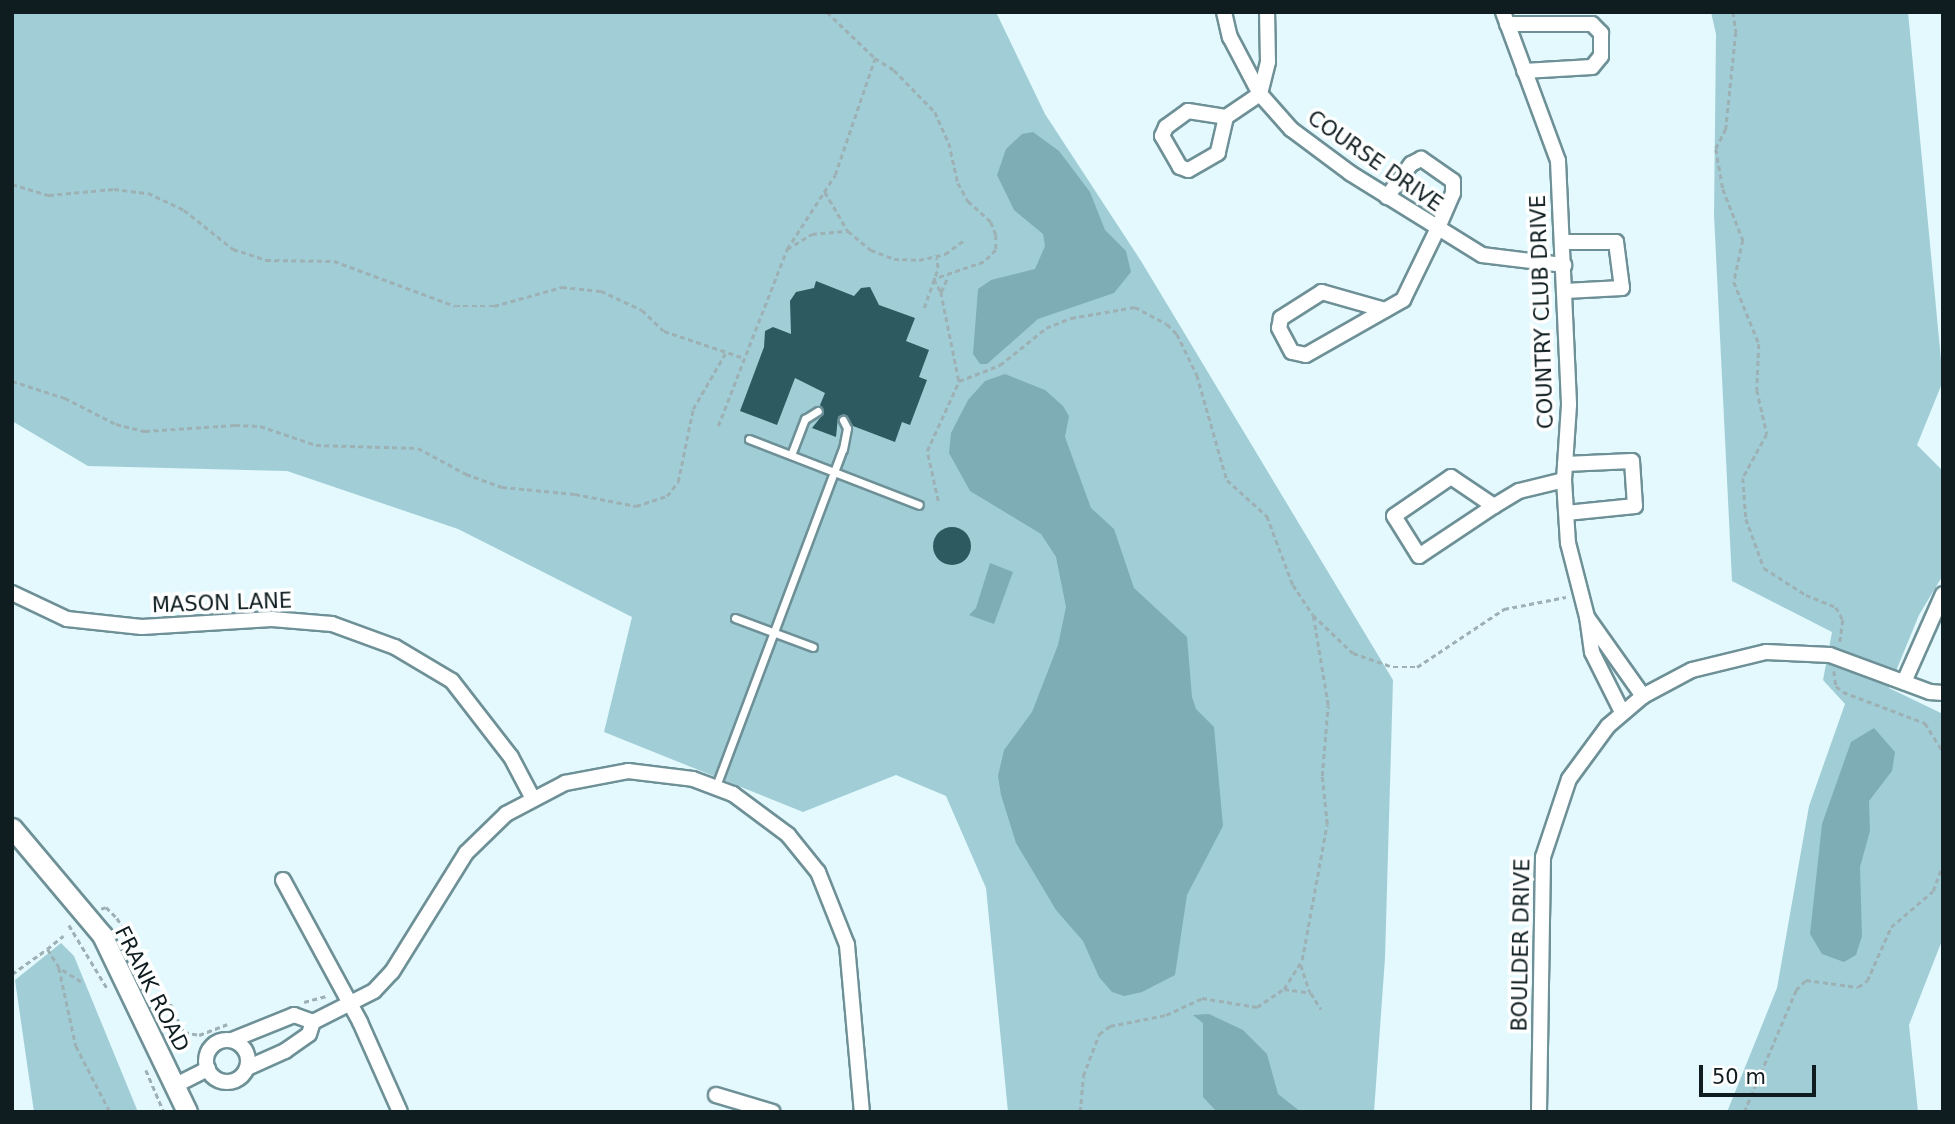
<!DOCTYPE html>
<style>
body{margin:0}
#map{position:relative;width:1955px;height:1124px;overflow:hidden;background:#e3f9fd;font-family:"DejaVu Sans",sans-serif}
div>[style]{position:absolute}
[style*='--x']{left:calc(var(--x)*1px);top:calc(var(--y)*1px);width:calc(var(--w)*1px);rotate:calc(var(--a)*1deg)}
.green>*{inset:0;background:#a1ced6}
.water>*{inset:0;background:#7fadb5}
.building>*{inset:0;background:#2d5961}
.round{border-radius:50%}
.path>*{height:2.5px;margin-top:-1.25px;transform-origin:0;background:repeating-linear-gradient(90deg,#9db0b4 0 5px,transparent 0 8.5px)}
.roads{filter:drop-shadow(2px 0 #6e9097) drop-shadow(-2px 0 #6e9097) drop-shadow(0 2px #6e9097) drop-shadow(0 -2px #6e9097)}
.lane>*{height:7px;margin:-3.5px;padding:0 3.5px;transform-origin:3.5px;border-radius:3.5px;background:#fff}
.street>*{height:14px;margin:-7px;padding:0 7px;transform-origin:7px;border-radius:7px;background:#fff}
.street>.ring{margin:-7px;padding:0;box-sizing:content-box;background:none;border:14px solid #fff;border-radius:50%}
.secondary>*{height:19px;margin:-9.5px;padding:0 9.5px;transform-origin:9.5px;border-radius:9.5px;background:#fff}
span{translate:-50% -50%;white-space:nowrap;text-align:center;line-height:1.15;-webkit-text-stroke:7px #fff;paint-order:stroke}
.street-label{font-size:21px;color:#0f1d20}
.frame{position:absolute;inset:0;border:14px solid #0f1d20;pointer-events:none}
.scale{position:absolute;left:1699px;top:1065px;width:117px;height:32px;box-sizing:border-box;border:4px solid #0f1d20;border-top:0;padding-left:9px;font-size:21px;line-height:24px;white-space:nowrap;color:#0f1d20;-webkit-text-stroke:5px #fff;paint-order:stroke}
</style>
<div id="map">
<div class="green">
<i style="clip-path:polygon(12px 12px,996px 12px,1045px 114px,1141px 261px,1393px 680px,1385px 958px,1374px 1112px,1008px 1112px,986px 888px,946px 796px,896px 775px,803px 812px,604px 732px,632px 617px,458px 529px,287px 471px,88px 466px,12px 421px)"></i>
<i style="clip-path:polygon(1711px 12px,1908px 12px,1943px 381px,1917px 445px,1943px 471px,1943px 575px,1919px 615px,1889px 688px,1943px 714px,1943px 938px,1909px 1025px,1918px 1112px,1727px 1112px,1777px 988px,1809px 806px,1845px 704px,1823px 680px,1832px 632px,1732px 581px,1714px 215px,1716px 34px)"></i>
<i style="clip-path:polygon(61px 943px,74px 956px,138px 1112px,34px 1112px,15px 980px)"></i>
</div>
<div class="water">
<i style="clip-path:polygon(1033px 132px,1059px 151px,1090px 192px,1105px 230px,1126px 251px,1131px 272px,1114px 293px,1038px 319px,987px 364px,980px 364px,973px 354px,978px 289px,991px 280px,1035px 269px,1045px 246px,1043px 234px,1014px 210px,997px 175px,1006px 149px,1022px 134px)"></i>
<i style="clip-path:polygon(1005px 374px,1045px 390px,1063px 406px,1069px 416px,1065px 437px,1091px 508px,1114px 529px,1134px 588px,1187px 637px,1192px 697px,1196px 709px,1214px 727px,1223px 826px,1187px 895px,1175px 975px,1142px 992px,1124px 996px,1112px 992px,1099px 977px,1083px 941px,1056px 910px,1016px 843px,1001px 795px,998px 776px,1004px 750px,1032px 712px,1058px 645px,1066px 607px,1056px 557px,1041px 534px,970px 491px,949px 453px,951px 433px,968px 400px,985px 381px)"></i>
<i style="clip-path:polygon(990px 563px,1013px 572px,994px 624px,969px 615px,976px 608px)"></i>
<i style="clip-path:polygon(1874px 728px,1895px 752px,1892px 771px,1869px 801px,1870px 831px,1860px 867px,1862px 936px,1856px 955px,1844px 962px,1822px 954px,1810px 934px,1822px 824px,1851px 742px)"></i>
<i style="clip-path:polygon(1209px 1014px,1243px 1030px,1267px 1054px,1278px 1094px,1301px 1112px,1217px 1112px,1203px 1097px,1203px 1023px,1193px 1015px)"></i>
</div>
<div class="building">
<i style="clip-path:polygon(816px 281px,854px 296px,861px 288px,870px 287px,879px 305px,915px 318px,906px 341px,929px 350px,919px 377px,927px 380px,910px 425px,902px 422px,895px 442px,853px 426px,844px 414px,838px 417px,836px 437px,812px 428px,824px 413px,820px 405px,825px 393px,795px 378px,777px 425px,740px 411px,764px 347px,765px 331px,773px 327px,791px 334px,790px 301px,796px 292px,814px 288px)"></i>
<i class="round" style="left:933px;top:527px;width:38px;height:38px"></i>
</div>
<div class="path">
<i style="--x:827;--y:12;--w:66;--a:43.8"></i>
<i style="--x:1733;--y:12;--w:20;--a:81"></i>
<i style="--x:1736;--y:32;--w:98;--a:95.9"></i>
<i style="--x:1726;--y:129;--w:22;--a:117"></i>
<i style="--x:1716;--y:149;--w:41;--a:80.1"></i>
<i style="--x:1723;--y:189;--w:55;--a:68.6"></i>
<i style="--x:1743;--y:240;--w:43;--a:102.1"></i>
<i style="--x:1734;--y:282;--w:67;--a:68"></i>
<i style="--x:1759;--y:344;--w:46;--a:92.5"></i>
<i style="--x:1757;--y:390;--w:45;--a:77.2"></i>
<i style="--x:1767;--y:434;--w:50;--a:118.6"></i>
<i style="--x:1743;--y:478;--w:41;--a:85.8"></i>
<i style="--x:1746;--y:519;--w:52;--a:69.8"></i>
<i style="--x:1764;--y:568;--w:50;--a:32.7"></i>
<i style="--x:1806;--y:595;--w:32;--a:22"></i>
<i style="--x:1836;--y:607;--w:15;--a:62"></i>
<i style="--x:1843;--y:620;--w:22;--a:98"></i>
<i style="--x:12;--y:184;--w:39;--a:17"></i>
<i style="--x:49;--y:195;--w:65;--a:-5.3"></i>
<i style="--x:114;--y:189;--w:34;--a:7"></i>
<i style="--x:148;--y:193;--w:40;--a:25"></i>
<i style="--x:184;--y:210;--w:63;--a:38.5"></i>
<i style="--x:233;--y:249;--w:35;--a:18"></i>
<i style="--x:266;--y:260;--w:68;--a:0.8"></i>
<i style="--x:334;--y:261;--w:129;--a:20.4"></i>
<i style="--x:455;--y:306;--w:39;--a:0"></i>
<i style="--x:494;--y:306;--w:71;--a:-15.6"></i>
<i style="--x:562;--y:287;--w:39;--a:6"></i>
<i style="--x:601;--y:291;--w:45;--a:24.9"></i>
<i style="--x:642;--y:310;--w:30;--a:44"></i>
<i style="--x:664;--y:331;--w:84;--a:18.6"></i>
<i style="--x:825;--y:192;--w:45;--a:59.5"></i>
<i style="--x:787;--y:249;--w:88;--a:-57"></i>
<i style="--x:835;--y:175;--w:124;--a:-71.1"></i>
<i style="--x:875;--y:58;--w:22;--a:32"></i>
<i style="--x:894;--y:70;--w:59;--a:45.7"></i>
<i style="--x:935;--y:112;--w:34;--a:66"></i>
<i style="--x:949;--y:143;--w:41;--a:77.3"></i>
<i style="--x:958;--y:183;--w:21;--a:61"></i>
<i style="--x:968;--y:201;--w:31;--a:42"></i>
<i style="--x:991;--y:222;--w:14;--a:69"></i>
<i style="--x:996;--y:235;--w:15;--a:90"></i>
<i style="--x:996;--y:250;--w:17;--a:135"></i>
<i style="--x:984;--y:262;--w:53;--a:161.2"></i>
<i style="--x:934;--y:279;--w:15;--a:62"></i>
<i style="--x:941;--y:292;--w:91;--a:78.6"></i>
<i style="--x:959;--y:381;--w:44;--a:-21.3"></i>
<i style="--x:1000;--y:365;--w:59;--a:-38.8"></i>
<i style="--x:1046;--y:328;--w:27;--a:-22"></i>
<i style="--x:1071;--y:318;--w:65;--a:-9.8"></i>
<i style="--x:1135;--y:307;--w:36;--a:28"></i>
<i style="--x:1167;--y:324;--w:14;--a:45"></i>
<i style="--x:1177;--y:334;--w:46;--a:64"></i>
<i style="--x:1197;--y:375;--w:109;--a:74.1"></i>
<i style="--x:1227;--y:480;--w:54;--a:42"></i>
<i style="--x:1267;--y:516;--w:74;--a:69.4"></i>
<i style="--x:1293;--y:585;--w:36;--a:56"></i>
<i style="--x:941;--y:292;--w:17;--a:-66"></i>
<i style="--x:924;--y:308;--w:42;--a:-70.7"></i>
<i style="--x:938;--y:268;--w:10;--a:-101"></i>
<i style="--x:12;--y:381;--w:56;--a:17.8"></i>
<i style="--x:65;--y:398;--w:57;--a:27"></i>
<i style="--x:116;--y:424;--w:30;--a:14"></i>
<i style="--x:145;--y:431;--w:90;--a:-3.8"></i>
<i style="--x:235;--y:425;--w:25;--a:2"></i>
<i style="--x:260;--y:426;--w:59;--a:18.7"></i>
<i style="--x:316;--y:445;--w:102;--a:1.7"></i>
<i style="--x:418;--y:448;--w:55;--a:28.4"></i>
<i style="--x:466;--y:474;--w:38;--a:20"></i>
<i style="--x:502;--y:487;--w:73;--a:5.5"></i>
<i style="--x:575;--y:494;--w:62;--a:11.1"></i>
<i style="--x:636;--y:506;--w:33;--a:-18"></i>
<i style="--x:667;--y:496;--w:18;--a:-52"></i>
<i style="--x:678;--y:482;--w:75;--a:-78.4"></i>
<i style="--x:693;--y:409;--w:64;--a:-59.8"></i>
<i style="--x:718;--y:426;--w:190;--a:-68.7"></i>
<i style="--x:787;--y:249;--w:29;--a:-31"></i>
<i style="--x:812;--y:234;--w:36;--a:-5"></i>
<i style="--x:848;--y:231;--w:30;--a:40"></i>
<i style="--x:871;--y:250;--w:25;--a:21"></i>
<i style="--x:894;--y:259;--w:25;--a:2"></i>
<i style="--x:919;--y:260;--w:27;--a:-13"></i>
<i style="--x:945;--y:254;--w:24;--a:-36"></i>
<i style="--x:938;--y:501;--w:51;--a:-102.4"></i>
<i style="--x:927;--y:451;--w:77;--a:-65.4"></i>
<i style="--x:1834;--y:671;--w:15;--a:82"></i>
<i style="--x:1836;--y:686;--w:9;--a:41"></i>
<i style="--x:1843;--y:692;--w:88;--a:20.7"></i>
<i style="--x:1925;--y:723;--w:34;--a:58"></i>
<i style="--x:101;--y:909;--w:5;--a:-22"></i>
<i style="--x:106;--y:907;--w:16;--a:45"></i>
<i style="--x:117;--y:918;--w:93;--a:57.3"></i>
<i style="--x:167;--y:996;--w:40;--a:65"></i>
<i style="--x:184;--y:1032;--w:15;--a:11"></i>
<i style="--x:199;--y:1035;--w:30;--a:-21"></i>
<i style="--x:69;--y:925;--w:74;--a:58.9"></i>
<i style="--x:1301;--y:965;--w:28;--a:72"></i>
<i style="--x:59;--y:968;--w:22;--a:-122"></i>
<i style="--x:47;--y:949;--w:21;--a:-39"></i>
<i style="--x:12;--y:974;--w:43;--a:-35.5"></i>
<i style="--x:81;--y:982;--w:26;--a:-148"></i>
<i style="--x:59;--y:968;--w:80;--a:77.7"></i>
<i style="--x:76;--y:1046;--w:74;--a:62.7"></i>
<i style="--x:1284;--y:989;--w:34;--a:-58"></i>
<i style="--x:1302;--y:960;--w:138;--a:-79.6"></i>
<i style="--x:1327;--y:824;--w:48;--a:-95.9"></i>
<i style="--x:1322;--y:776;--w:71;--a:-85.2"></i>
<i style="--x:1328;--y:705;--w:91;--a:-99.5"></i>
<i style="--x:1313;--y:615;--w:55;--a:43.5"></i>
<i style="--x:1353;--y:653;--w:42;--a:19.3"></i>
<i style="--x:1393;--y:667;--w:24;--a:0"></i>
<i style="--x:1417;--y:667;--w:105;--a:-33.7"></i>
<i style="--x:1504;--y:609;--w:63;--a:-11"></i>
<i style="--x:304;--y:1002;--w:24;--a:-15"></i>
<i style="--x:146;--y:1070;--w:46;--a:66.8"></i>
<i style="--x:1080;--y:1112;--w:36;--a:-85"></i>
<i style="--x:1083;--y:1076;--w:45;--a:-69.1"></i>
<i style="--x:1099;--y:1034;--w:14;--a:-36"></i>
<i style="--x:1110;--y:1026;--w:57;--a:-11.1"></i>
<i style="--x:1166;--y:1015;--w:40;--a:-25"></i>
<i style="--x:1202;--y:998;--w:56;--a:9.3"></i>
<i style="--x:1257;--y:1007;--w:32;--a:-34"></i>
<i style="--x:1284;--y:989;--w:27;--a:8"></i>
<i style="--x:1311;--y:993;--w:19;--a:58"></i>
<i style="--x:1744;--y:1112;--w:133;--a:-66.9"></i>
<i style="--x:1796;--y:990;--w:14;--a:-45"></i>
<i style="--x:1806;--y:980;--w:52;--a:7.7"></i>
<i style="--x:1858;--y:987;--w:11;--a:-34"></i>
<i style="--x:1867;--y:981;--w:59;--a:-66"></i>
<i style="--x:1891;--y:927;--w:55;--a:-40.6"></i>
<i style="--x:1933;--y:891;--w:29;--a:-70"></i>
</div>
<div class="roads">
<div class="lane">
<i style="--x:749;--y:439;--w:182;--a:21.2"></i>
<i style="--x:791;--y:455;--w:39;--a:-69"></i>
<i style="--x:805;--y:419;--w:15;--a:-32"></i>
<i style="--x:735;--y:618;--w:83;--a:20.4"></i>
<i style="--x:716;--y:786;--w:360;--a:-69.4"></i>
<i style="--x:843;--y:449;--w:21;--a:-79"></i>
<i style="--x:847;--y:428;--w:9;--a:-117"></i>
</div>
<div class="street">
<i style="--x:1224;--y:12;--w:26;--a:77"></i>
<i style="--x:1230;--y:37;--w:64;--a:62.2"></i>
<i style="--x:1260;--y:94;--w:47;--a:48.5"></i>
<i style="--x:1291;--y:129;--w:74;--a:36.7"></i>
<i style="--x:1350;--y:173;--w:155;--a:31.8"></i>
<i style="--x:1482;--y:255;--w:83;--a:7"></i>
<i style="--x:1503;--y:12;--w:159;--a:69.7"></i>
<i style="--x:1558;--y:161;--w:244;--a:87.4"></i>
<i style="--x:1569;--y:405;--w:75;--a:93.8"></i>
<i style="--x:1564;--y:480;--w:63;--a:86.4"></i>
<i style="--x:1568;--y:543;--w:76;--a:75.6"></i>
<i style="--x:1507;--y:24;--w:85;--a:0"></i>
<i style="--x:1592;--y:24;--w:13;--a:45"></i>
<i style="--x:1601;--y:33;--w:23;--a:90"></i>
<i style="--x:1601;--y:56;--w:14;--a:129"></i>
<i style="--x:1592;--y:67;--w:68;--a:176.6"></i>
<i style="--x:1226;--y:117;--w:37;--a:103"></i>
<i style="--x:1218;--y:153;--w:34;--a:150"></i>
<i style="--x:1188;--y:170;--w:9;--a:-159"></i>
<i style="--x:1180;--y:167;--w:36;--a:-120"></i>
<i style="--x:1162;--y:136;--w:10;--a:-66"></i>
<i style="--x:1166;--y:127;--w:27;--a:-36"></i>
<i style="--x:1188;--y:111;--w:38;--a:9"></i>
<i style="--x:1226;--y:117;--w:41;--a:-34.1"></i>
<i style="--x:1260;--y:94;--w:33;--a:-76"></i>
<i style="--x:1268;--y:62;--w:50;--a:-91.1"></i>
<i style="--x:1562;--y:242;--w:54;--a:0"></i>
<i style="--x:1616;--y:242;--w:46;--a:82.6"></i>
<i style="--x:1622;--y:288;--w:57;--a:177"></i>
<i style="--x:1385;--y:310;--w:66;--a:-164.1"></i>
<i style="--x:1322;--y:292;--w:49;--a:147.6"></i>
<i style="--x:1281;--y:318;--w:10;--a:101"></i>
<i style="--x:1279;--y:328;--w:27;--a:62"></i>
<i style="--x:1292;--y:352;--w:14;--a:12"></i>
<i style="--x:1306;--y:355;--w:112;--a:-29.6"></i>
<i style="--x:1403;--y:300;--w:78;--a:-64.1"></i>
<i style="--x:1437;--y:230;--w:40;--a:-66.6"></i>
<i style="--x:1453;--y:193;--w:12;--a:-90"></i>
<i style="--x:1453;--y:181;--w:39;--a:-145"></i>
<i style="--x:1421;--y:159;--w:11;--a:153"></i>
<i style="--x:1411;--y:164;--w:41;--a:126"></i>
<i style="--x:1565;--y:464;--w:67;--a:-2.6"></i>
<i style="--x:1632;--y:461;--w:45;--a:86.2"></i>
<i style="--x:1635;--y:506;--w:69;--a:174.2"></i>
<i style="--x:1494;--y:506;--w:90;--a:146.3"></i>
<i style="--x:1419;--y:556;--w:47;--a:-122"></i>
<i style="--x:1394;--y:516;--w:69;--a:-34.4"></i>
<i style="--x:1451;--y:477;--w:52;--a:34"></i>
<i style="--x:1494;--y:506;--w:29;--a:-31"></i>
<i style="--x:1519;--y:491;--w:46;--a:-13.7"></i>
<i style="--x:12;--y:593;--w:61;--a:25.3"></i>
<i style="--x:67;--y:619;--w:75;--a:6.1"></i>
<i style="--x:142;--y:627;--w:130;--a:-3.5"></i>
<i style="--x:272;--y:619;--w:60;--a:4.8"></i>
<i style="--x:332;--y:624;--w:67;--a:20.1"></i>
<i style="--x:395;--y:647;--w:66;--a:30.8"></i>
<i style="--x:452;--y:681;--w:96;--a:52.2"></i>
<i style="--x:511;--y:757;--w:45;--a:62.3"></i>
<i style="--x:1904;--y:682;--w:96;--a:-66.1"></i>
<i style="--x:1622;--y:712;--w:67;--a:-116.6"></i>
<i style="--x:1592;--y:652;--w:35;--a:-98"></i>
<i style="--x:1587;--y:617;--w:97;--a:54.7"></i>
<i style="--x:283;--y:880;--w:162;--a:61.5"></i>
<i style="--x:360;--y:1022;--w:98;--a:66"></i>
<i style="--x:232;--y:1040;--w:67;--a:-22"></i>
<i style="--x:294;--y:1015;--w:20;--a:20"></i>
<i class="ring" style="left:206px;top:1040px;width:28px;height:28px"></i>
<i style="--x:247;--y:1068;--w:42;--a:-24.1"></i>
<i style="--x:285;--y:1051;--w:29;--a:-35"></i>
<i style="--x:309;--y:1034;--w:13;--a:-72"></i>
<i style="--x:313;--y:1022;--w:68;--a:-26.9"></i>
<i style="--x:374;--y:991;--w:26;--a:-47"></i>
<i style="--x:392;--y:972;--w:140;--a:-58.1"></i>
<i style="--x:466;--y:853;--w:56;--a:-44.3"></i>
<i style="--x:506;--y:814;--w:67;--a:-27.7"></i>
<i style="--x:565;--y:783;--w:64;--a:-10.8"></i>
<i style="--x:628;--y:771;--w:65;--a:7"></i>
<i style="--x:693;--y:779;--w:43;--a:20.6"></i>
<i style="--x:733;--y:794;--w:69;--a:36.7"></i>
<i style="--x:788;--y:835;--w:48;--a:51"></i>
<i style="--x:818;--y:872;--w:79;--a:68.3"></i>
<i style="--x:847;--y:945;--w:168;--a:84.9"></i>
<i style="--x:176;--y:1085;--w:36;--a:-27"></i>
<i style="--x:716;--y:1095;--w:59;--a:16.6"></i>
<i style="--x:1539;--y:1112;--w:255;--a:-89.1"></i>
<i style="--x:1543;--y:857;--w:82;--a:-71.6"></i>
<i style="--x:1569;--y:779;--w:66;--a:-53.7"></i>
<i style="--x:1608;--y:726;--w:46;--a:-40.6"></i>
<i style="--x:1643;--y:696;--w:55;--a:-28"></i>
<i style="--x:1692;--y:670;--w:76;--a:-13.7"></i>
<i style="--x:1766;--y:652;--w:64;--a:2.7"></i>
<i style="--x:1830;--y:655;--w:107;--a:20.3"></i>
<i style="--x:1930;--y:692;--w:13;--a:4"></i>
</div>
<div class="secondary">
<i style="--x:12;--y:828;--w:140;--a:49.9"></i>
<i style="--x:102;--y:935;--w:196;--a:64.3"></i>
</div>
</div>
<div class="street-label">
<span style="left:1375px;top:161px;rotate:35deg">COURSE DRIVE</span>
<span style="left:1542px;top:312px;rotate:-92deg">COUNTRY CLUB DRIVE</span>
<span style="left:222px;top:603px;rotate:-2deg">MASON LANE</span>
<span style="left:1521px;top:945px;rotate:-89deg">BOULDER DRIVE</span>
<span style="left:152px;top:989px;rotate:63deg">FRANK ROAD</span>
</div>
<div class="frame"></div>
<div class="scale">50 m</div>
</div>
